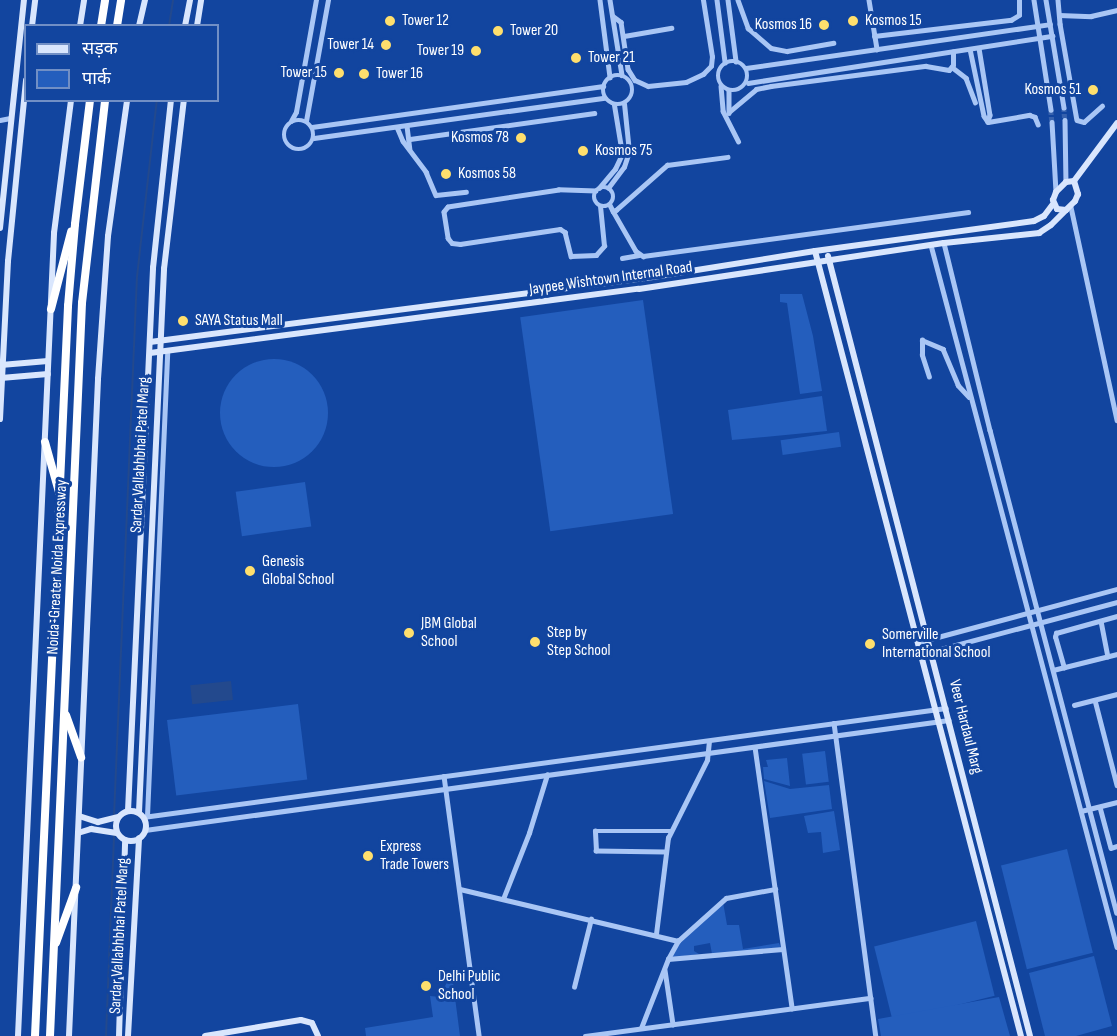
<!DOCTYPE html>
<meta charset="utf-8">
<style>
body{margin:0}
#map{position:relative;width:1117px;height:1036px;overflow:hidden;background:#12459f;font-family:"Sofia Sans Condensed","Noto Sans Devanagari",sans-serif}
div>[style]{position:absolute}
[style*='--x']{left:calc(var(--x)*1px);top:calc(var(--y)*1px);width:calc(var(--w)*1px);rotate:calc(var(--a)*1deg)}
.green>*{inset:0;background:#245ebd;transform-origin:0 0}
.round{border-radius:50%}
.water>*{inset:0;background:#23498d;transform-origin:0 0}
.stream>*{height:1.5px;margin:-0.75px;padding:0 0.75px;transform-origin:0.75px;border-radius:0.75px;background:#23498d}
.street-tunnel>*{height:4.5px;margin-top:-2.25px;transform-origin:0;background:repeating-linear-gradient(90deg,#3661ad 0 4.5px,transparent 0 6.5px)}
.street>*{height:4.5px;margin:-2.25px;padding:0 2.25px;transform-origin:2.25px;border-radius:2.25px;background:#a9c6f5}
.street>.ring{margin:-2.25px;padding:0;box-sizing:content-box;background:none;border:4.5px solid #a9c6f5;border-radius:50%}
.secondary>*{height:6px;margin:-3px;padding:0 3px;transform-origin:3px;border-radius:3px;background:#d9e6fd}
.secondary>.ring{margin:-3px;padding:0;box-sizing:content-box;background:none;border:6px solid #d9e6fd;border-radius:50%}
.highway>*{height:8px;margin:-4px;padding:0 4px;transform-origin:4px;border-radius:4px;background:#fff}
.dots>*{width:16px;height:16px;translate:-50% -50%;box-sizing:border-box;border:3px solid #12459f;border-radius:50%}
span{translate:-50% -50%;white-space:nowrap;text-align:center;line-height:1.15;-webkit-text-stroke:6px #12459f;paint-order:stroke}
.poi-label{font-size:16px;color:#fff}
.left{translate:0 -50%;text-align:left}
.right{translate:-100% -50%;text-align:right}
.street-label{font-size:16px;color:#fff}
.legend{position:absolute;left:24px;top:24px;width:195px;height:78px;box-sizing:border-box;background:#12459f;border:2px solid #718fc5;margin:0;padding:8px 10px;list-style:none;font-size:18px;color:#fff}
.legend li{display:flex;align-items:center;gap:12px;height:30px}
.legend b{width:30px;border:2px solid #718fc5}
</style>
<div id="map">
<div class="green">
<i style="clip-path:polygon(780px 294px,802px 294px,813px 336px,822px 391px,800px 394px,787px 303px,780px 302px)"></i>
<i style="left:643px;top:300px;width:216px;height:124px;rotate:82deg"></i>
<i class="round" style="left:220px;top:359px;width:108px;height:108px"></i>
<i style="clip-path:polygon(822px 396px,827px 431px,732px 440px,728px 410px)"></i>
<i style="left:839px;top:432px;width:15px;height:59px;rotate:82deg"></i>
<i style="left:305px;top:482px;width:45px;height:70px;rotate:82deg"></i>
<i style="left:298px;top:704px;width:76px;height:132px;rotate:83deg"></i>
<i style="left:825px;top:751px;width:31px;height:23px;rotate:83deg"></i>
<i style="clip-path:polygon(787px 758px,790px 786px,764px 779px,763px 767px,768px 767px,766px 760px)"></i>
<i style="clip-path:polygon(764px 781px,790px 789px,829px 785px,832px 809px,770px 818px)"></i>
<i style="clip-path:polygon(834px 811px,840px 850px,823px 853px,821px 832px,808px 833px,804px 816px)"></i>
<i style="left:1067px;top:849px;width:107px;height:68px;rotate:76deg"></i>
<i style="clip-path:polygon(723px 902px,727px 925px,739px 925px,743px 949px,779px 943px,781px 948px,712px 954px,710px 943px,694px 946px,694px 951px,699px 954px,670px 958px,680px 941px)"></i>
<i style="left:976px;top:921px;width:77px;height:105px;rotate:76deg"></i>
<i style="clip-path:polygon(1094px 956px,1112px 1026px,1076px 1036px,1045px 1036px,1029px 973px)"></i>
<i style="clip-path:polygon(447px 982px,453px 982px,460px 1036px,366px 1036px,365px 1028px,433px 1017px,430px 996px,440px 997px)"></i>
<i style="clip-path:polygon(999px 997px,1010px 1036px,881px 1036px,878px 1019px)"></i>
</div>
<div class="water">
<i style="left:231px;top:681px;width:19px;height:41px;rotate:84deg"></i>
</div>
<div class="stream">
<i style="--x:169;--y:26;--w:26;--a:-81"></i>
<i style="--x:114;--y:816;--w:539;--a:-87.56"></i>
<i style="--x:137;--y:277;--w:178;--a:-83.6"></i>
<i style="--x:114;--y:831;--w:10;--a:-90"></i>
<i style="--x:106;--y:1036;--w:200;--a:-87.7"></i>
</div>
<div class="street-tunnel">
<i style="--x:1064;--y:107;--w:13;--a:86"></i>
<i style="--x:1051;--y:110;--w:12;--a:85"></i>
</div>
<div class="street">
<i style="--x:600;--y:0;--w:78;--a:82.6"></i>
<i style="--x:610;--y:0;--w:76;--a:80.9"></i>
<i style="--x:717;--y:0;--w:63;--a:82.6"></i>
<i style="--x:728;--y:0;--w:62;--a:82.5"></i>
<i style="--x:738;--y:0;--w:30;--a:70"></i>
<i style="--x:748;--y:28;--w:30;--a:41"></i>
<i style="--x:771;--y:48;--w:16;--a:11"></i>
<i style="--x:787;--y:51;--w:47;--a:-9.9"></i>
<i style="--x:869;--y:0;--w:50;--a:80.7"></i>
<i style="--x:1034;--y:0;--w:111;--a:81.2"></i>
<i style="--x:1046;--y:0;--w:109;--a:80.5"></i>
<i style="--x:1058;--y:0;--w:24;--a:85"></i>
<i style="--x:1060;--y:24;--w:97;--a:80"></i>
<i style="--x:1077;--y:120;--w:7;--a:16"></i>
<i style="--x:1084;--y:122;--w:24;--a:-42"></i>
<i style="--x:1059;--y:15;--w:32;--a:2"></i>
<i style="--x:1091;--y:16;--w:27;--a:-13"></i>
<i style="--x:613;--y:16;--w:10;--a:37"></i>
<i style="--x:621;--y:22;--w:48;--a:81.5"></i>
<i style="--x:628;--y:69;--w:13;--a:58"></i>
<i style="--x:635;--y:80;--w:14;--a:25"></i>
<i style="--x:648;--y:86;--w:38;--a:-6"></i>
<i style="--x:686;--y:82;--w:19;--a:-25"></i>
<i style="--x:703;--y:74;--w:11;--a:-45"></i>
<i style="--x:711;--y:66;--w:9;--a:-84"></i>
<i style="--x:712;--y:57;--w:58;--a:-99"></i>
<i style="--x:624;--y:36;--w:48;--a:-9.7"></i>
<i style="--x:874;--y:36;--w:138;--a:-6.7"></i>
<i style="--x:1011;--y:20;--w:9;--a:-32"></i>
<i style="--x:1019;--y:15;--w:15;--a:-90"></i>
<i style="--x:979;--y:48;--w:68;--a:80.7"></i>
<i style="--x:990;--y:115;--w:7;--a:106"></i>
<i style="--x:970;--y:49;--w:68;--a:78.2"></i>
<i style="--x:984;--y:116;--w:7;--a:56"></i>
<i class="ring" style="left:718px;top:61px;width:25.5px;height:25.5px"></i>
<i style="--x:952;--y:67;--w:18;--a:38"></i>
<i style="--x:966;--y:78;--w:26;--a:69"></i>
<i style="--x:746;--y:68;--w:307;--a:-8.2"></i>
<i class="ring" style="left:603px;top:75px;width:25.5px;height:25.5px"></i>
<i style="--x:748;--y:83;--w:308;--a:-8.8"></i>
<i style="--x:721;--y:86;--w:25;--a:85"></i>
<i style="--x:723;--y:111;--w:34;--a:63"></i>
<i style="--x:729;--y:91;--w:22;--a:90"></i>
<i style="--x:729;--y:112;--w:35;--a:-40"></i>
<i style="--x:756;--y:89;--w:15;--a:-11"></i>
<i style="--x:771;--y:86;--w:156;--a:-7.4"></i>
<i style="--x:926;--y:66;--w:23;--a:10"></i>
<i style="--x:949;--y:70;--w:6;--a:-51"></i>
<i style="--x:953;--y:65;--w:13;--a:-90"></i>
<i class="ring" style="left:284px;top:120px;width:25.5px;height:25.5px"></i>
<i style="--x:0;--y:120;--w:10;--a:-11"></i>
<i style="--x:1065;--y:120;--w:62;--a:89.1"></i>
<i style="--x:291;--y:121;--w:10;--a:-61"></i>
<i style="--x:296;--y:112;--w:114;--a:-79.9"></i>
<i style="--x:306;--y:121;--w:123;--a:-79.7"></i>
<i style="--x:988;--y:122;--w:42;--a:-9.7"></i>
<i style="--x:1029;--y:115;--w:6;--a:18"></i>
<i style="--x:1035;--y:117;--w:8;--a:67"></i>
<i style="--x:1052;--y:122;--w:70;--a:86.7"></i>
<i style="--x:407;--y:126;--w:23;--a:83"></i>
<i style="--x:312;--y:127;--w:294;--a:-8"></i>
<i style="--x:397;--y:127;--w:15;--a:67"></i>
<i style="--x:403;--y:141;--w:39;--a:53"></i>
<i style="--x:426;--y:172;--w:25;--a:67"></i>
<i style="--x:436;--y:195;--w:30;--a:-6"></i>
<i style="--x:314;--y:138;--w:293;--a:-7.9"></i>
<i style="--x:410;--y:139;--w:186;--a:-8"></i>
<i class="ring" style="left:594px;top:187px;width:15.5px;height:15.5px"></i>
<i style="--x:599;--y:188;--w:25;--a:-50"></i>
<i style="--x:615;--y:169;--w:17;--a:-65"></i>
<i style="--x:622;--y:154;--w:50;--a:-99.3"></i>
<i style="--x:608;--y:188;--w:26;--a:-53"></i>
<i style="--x:624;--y:167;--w:16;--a:-72"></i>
<i style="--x:629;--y:152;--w:48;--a:-95.9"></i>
<i style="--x:596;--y:191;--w:37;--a:-178"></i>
<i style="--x:559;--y:190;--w:112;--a:171.3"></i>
<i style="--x:448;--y:207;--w:6;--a:129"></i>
<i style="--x:444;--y:212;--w:26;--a:81"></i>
<i style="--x:448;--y:238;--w:6;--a:51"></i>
<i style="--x:452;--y:243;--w:8;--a:7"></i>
<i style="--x:460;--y:244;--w:101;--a:-8.5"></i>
<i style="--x:560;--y:229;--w:6;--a:31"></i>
<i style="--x:565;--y:232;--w:25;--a:76"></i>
<i style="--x:571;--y:256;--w:25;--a:-2"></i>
<i style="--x:596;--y:255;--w:12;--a:-48"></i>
<i style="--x:604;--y:246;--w:40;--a:-95.7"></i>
<i style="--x:610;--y:205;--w:7;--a:63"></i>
<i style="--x:613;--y:211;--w:3;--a:-18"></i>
<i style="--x:616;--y:210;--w:68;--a:-41.4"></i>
<i style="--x:667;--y:165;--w:61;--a:-7.6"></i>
<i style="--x:1071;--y:207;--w:218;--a:77.8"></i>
<i style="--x:613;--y:211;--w:46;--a:60.1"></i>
<i style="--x:636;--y:251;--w:9;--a:36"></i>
<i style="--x:643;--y:256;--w:328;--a:-7.7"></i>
<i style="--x:944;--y:243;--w:193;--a:76.2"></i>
<i style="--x:990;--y:430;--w:499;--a:75.3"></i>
<i style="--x:931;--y:245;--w:726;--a:75.16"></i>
<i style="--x:622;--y:258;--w:17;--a:-10"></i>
<i style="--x:929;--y:377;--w:23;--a:-108"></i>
<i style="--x:922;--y:355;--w:15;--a:-90"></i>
<i style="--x:922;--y:340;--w:23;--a:23"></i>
<i style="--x:943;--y:349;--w:39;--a:67"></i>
<i style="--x:958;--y:385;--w:16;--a:47"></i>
<i style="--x:1101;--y:621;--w:36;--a:79"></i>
<i style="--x:919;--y:642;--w:205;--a:-15"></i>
<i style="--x:922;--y:654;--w:202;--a:-14.9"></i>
<i style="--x:1064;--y:668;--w:32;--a:-106"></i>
<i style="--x:1055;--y:637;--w:4;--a:-76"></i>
<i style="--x:1056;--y:633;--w:63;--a:-15.6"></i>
<i style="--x:1053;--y:670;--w:66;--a:-14"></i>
<i style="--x:1095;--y:700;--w:88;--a:75.5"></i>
<i style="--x:1074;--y:705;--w:44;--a:-14.3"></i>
<i style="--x:834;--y:723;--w:316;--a:82.4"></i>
<i style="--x:755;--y:747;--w:264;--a:81.9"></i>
<i style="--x:444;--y:776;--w:262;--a:82.3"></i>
<i style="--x:1100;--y:807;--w:42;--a:75"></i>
<i style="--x:1111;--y:848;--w:6;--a:-18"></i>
<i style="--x:1081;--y:811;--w:37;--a:-14"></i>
<i style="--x:147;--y:816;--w:465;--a:-87.5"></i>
<i style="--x:143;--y:817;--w:810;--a:-7.73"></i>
<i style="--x:145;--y:830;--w:811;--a:-7.79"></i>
<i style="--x:665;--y:852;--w:69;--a:-179.2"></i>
<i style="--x:596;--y:851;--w:20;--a:-93"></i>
<i style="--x:595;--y:831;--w:75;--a:0"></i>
<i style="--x:460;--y:889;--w:224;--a:13.4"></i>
<i style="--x:503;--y:899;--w:71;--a:-68.5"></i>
<i style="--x:529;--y:833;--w:61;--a:-72.8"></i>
<i style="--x:656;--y:934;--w:97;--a:-82.9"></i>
<i style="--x:668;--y:838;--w:87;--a:-63.4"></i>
<i style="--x:707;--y:760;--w:18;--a:-84"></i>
<i style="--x:668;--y:959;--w:115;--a:-5"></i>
<i style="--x:665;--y:970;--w:55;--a:81.6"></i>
<i style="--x:574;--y:987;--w:70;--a:-76"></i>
<i style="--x:641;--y:1028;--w:74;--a:-68.6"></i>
<i style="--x:668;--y:959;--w:21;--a:-61"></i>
<i style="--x:678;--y:941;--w:64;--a:-41.9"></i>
<i style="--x:726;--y:898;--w:50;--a:-10.4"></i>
<i style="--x:585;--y:1036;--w:288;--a:-7.6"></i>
</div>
<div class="secondary">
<i style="--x:32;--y:26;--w:26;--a:-83"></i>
<i style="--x:80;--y:26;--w:26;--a:-81"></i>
<i style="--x:139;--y:26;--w:27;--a:-77"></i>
<i style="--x:185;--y:26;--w:26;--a:-79"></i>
<i style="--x:197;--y:26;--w:26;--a:-81"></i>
<i style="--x:1074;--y:181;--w:14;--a:73"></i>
<i style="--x:1078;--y:194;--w:8;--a:113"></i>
<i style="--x:1075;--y:201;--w:13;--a:135"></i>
<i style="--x:1066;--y:210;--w:9;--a:-174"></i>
<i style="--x:1057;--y:209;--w:10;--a:-114"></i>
<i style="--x:1053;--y:200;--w:9;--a:-69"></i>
<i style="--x:1056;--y:192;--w:14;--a:-45"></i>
<i style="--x:1066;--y:182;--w:8;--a:-7"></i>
<i style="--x:1074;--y:181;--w:72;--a:-53.4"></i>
<i style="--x:0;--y:228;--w:229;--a:-84"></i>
<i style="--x:815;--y:251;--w:812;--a:75.3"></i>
<i style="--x:828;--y:256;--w:806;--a:75.48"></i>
<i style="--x:150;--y:342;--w:507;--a:-7.36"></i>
<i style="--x:653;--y:277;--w:164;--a:-9.1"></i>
<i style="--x:815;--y:251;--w:221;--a:-7.8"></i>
<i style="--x:1034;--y:221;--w:11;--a:-27"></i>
<i style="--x:1044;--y:216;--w:15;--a:-53"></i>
<i style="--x:150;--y:353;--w:493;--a:-7.5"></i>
<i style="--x:639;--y:289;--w:308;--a:-8.6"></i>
<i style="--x:944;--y:243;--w:96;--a:-6"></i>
<i style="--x:1039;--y:233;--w:14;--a:-34"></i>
<i style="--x:1051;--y:225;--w:21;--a:-45"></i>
<i style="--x:1;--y:365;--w:47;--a:-4.9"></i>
<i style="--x:1;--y:378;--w:47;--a:-4.9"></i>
<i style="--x:0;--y:419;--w:158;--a:-87.1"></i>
<i style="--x:8;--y:261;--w:182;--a:-84.3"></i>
<i class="ring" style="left:116px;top:811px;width:24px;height:24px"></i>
<i style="--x:128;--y:811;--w:544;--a:-87.36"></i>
<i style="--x:153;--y:268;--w:169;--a:-83.9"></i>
<i style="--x:139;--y:812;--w:544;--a:-87.36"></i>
<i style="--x:164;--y:269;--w:170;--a:-83.3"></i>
<i style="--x:79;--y:816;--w:20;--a:18"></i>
<i style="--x:98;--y:822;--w:21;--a:-14"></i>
<i style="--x:78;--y:833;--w:14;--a:-17"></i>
<i style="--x:91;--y:829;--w:26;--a:9"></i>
<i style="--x:18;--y:1036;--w:804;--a:-87.43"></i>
<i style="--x:54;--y:233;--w:134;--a:-82.7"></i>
<i style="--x:69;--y:1036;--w:658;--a:-87.47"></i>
<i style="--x:98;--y:379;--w:143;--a:-86"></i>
<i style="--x:108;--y:236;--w:137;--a:-82"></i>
<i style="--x:119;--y:1036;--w:196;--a:-88.2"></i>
<i style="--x:128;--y:1036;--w:198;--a:-86.8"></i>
<i style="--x:205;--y:1036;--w:97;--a:-9.5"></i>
<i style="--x:301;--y:1020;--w:11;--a:15"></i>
<i style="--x:312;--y:1023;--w:14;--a:65"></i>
</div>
<div class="highway">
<i style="--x:101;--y:26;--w:26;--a:-81"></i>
<i style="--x:117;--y:26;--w:26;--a:-81"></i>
<i style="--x:51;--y:309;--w:80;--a:-75.4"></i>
<i style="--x:45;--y:442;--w:52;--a:74.4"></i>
<i style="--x:66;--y:715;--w:45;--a:70.3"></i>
<i style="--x:56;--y:943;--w:59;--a:-70"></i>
<i style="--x:35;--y:1036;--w:731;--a:-87.41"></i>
<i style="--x:68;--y:306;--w:82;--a:-85.1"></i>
<i style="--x:75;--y:224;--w:125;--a:-83.1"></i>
<i style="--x:50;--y:1036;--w:734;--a:-87.5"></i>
<i style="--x:82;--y:303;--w:204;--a:-83.5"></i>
</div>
<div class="dots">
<i style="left:390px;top:21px;background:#ffdf6d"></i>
<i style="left:853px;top:21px;background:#ffdf6d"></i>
<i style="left:824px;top:25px;background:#ffdf6d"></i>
<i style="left:498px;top:31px;background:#ffdf6d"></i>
<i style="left:386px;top:45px;background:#ffdf6d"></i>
<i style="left:476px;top:51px;background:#ffdf6d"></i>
<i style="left:576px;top:58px;background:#ffdf6d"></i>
<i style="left:339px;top:73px;background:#ffdf6d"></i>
<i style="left:364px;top:74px;background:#ffdf6d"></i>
<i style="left:1093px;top:90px;background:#ffdf6d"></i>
<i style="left:521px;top:138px;background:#ffdf6d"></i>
<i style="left:583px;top:151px;background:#ffdf6d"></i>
<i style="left:446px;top:174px;background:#ffdf6d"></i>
<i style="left:183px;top:321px;background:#ffdf6d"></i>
<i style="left:250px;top:571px;background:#ffdf6d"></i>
<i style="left:409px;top:633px;background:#ffdf6d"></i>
<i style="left:535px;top:642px;background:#ffdf6d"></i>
<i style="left:870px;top:644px;background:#ffdf6d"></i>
<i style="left:368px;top:856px;background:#ffdf6d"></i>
<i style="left:426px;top:986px;background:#ffdf6d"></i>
</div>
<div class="poi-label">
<span class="left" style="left:402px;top:21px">Tower 12</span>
<span class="left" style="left:865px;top:21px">Kosmos 15</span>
<span class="right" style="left:812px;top:25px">Kosmos 16</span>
<span class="left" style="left:510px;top:31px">Tower 20</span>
<span class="right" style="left:374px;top:45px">Tower 14</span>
<span class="right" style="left:464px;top:51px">Tower 19</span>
<span class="left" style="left:588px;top:58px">Tower 21</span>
<span class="right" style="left:327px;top:73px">Tower 15</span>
<span class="left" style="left:376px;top:74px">Tower 16</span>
<span class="right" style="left:1081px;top:90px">Kosmos 51</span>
<span class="right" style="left:509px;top:138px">Kosmos 78</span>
<span class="left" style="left:595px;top:151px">Kosmos 75</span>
<span class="left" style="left:458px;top:174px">Kosmos 58</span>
<span class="left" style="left:195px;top:321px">SAYA Status Mall</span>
<span class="left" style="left:262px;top:571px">Genesis<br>Global School</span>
<span class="left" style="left:421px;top:633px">JBM Global<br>School</span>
<span class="left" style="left:547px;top:642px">Step by<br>Step School</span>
<span class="left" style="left:882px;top:644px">Somerville<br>International School</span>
<span class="left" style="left:380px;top:856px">Express<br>Trade Towers</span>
<span class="left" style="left:438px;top:986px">Delhi Public<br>School</span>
</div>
<div class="street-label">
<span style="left:611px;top:279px;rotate:-8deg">Jaypee Wishtown Internal Road</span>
<span style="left:141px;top:455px;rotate:-87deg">Sardar Vallabhbhai Patel Marg</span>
<span style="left:58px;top:567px;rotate:-87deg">Noida-Greater Noida Expressway</span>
<span style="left:965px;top:727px;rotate:76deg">Veer Hardaul Marg</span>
<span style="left:120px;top:936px;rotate:-87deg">Sardar Vallabhbhai Patel Marg</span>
</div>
<ul class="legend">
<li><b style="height:8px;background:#d9e6fd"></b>सड़क</li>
<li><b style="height:16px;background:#245ebd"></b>पार्क</li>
</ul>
</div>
